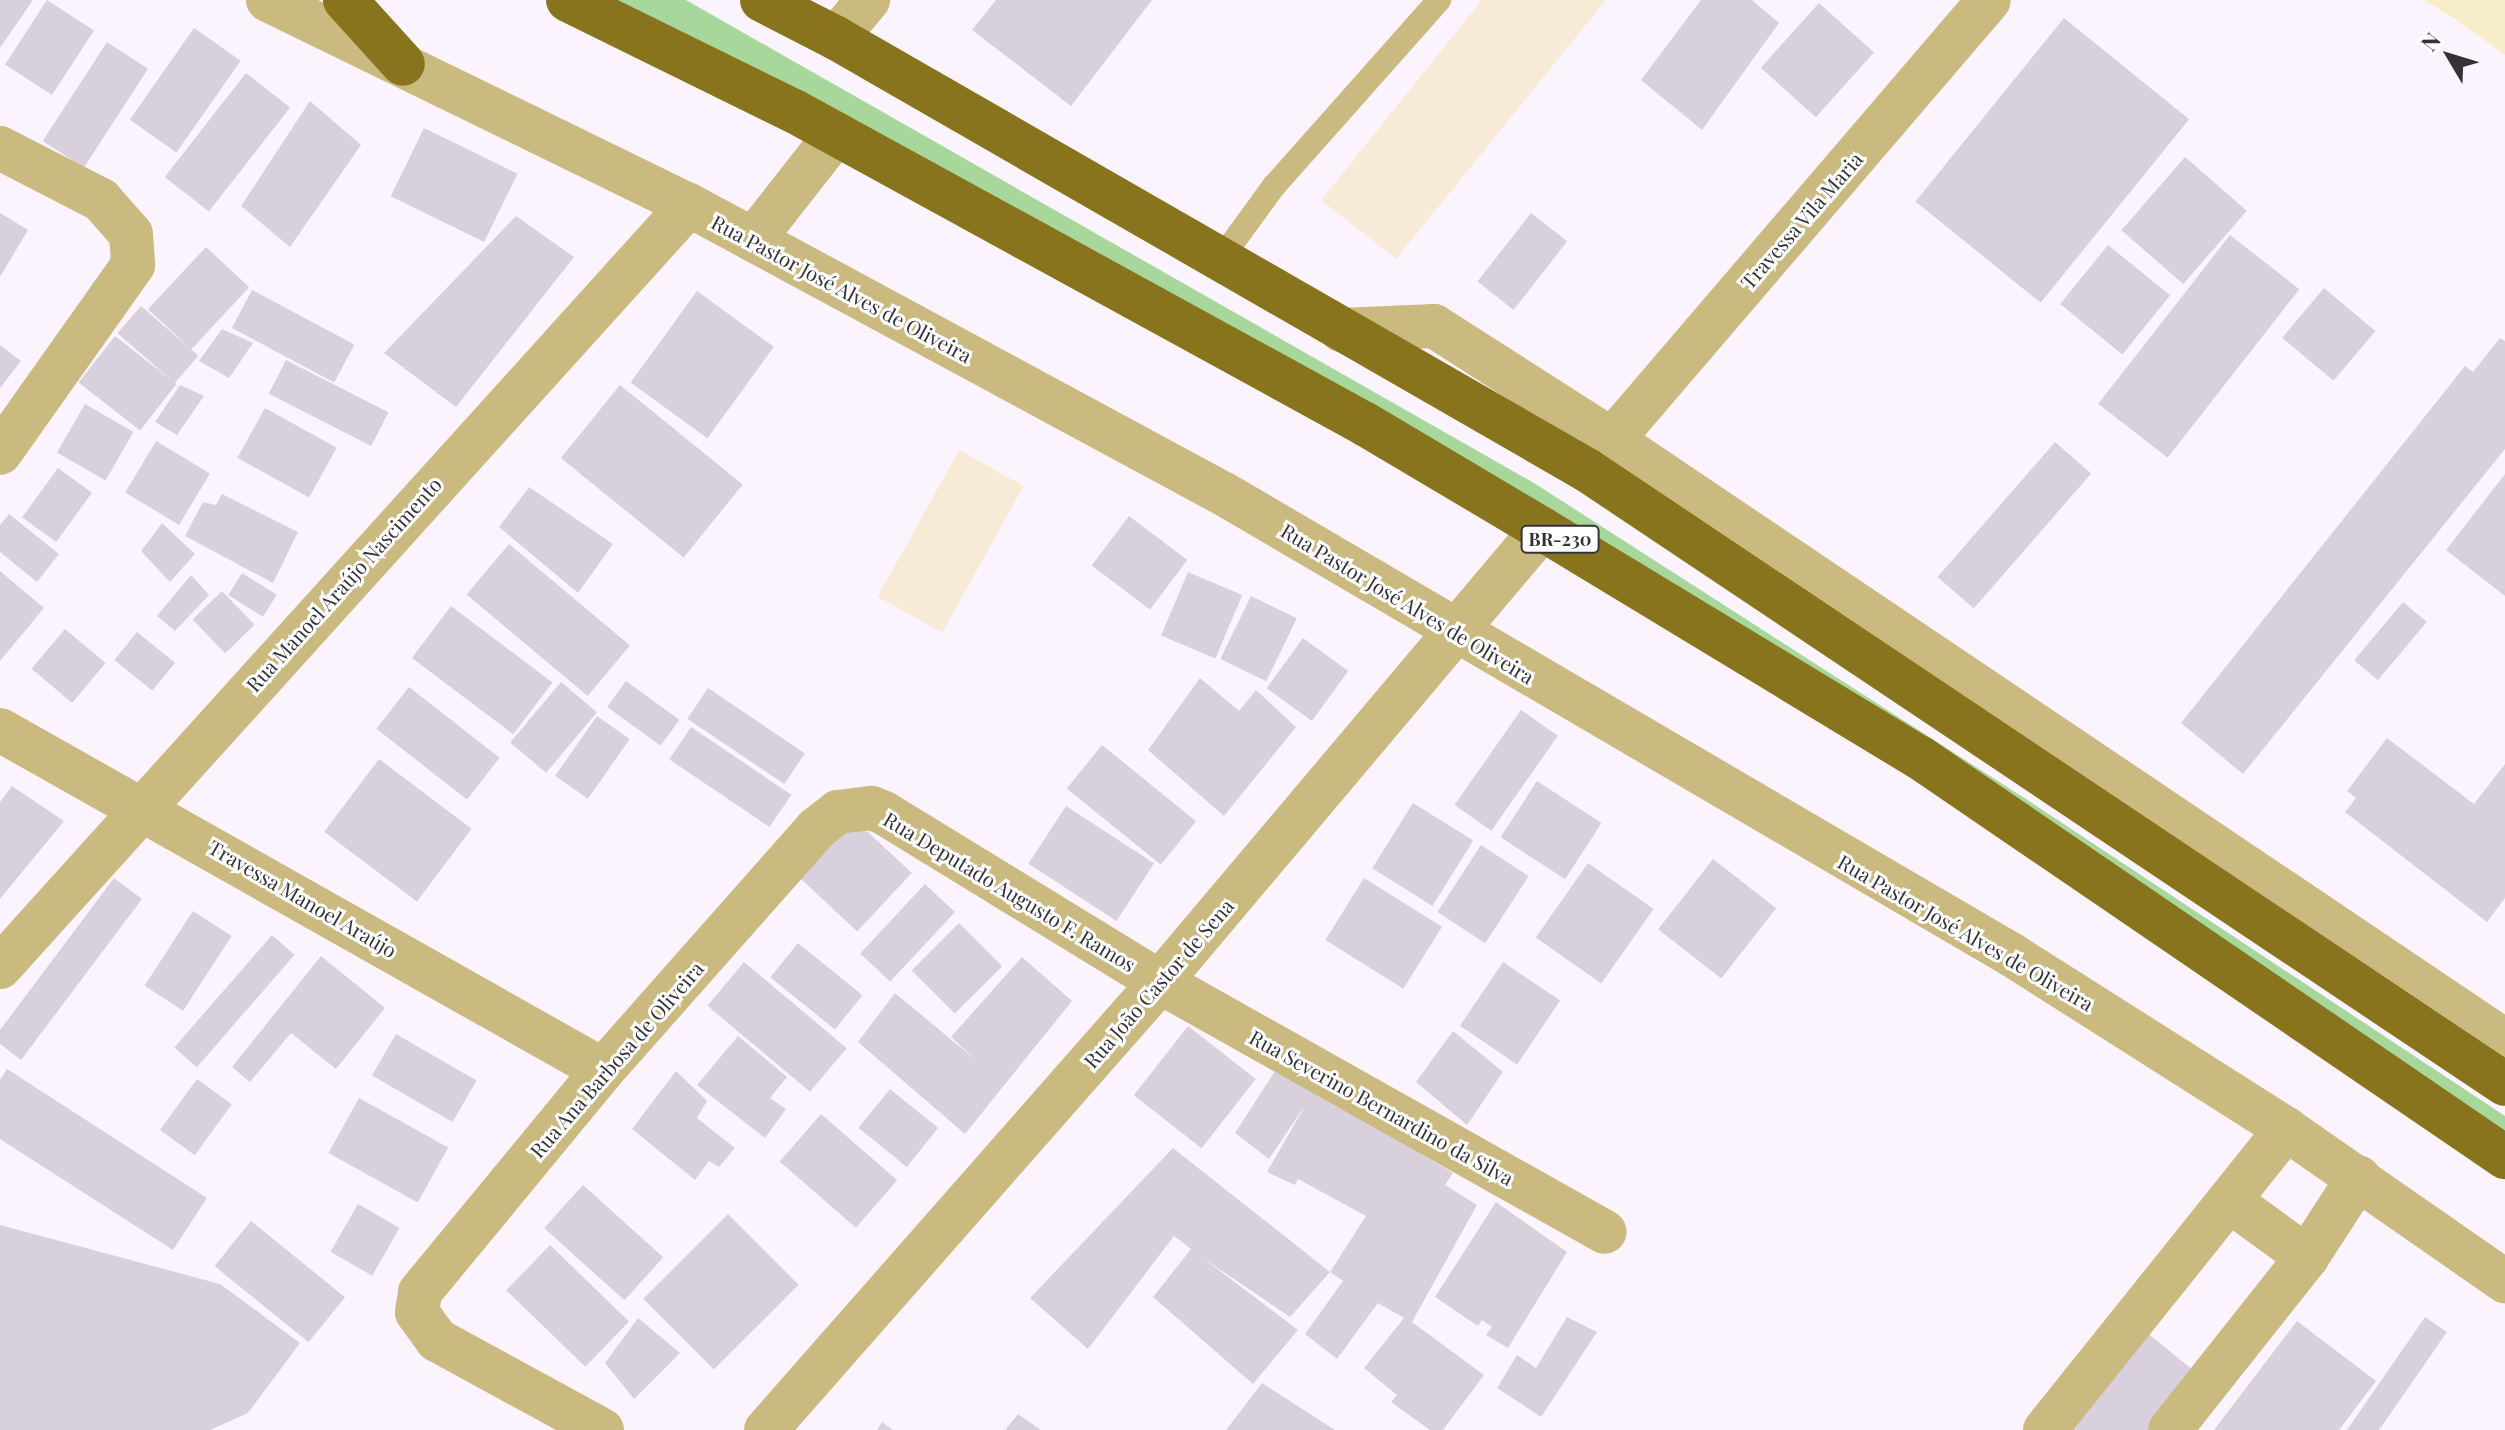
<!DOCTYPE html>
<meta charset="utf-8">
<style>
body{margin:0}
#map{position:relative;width:2505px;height:1430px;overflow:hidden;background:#fbf4ff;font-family:"Playfair Display",serif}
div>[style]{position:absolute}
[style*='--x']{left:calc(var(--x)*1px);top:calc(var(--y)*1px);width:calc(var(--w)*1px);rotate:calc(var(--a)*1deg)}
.industrial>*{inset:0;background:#f7ebd7;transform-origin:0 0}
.green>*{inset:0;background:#a8d79c}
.sand>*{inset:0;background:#f7edc8}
.building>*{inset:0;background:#d9d0de;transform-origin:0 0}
.lane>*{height:24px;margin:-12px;padding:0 12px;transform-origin:12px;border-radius:12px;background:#caba80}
.street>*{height:44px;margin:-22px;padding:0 22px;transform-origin:22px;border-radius:22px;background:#caba80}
.highway>*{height:44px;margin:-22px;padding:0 22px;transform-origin:22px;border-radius:22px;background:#89741e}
span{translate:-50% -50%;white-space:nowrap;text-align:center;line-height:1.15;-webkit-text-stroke:6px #fff;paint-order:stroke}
.shield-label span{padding:2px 6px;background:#fff;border:2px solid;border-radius:6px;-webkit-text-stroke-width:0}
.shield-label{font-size:18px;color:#353237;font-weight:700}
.street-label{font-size:20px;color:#353237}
.north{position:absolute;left:2409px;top:16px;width:80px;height:80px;-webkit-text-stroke:6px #fff;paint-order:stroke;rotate:308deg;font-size:22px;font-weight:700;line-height:32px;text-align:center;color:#353237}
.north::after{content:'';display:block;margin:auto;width:28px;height:36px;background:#353237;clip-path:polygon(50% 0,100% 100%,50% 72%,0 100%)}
</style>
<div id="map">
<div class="industrial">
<i style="clip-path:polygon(1482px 0,1606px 0,1396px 259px,1321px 200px)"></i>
<i style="left:959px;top:450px;width:74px;height:168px;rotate:29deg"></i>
</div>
<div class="green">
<i style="clip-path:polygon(611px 0,686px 0,1534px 483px,2029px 801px,2505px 1116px,2505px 1143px,2101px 861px)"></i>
</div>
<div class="sand">
<i style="clip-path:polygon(2424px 0,2505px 0,2505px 55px,2455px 19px)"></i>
</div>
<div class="building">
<i style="clip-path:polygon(0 0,33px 0,0 48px)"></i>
<i style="left:47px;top:0;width:56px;height:77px;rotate:33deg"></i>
<i style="clip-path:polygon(996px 0,1152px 0,1071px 106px,972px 30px)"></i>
<i style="clip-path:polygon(1701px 0,1752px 0,1779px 23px,1702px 130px,1641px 80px)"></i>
<i style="left:1819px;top:3px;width:74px;height:87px;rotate:42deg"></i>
<i style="left:2064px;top:18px;width:161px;height:236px;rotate:39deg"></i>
<i style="left:194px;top:28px;width:57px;height:112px;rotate:35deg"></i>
<i style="left:107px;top:42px;width:49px;height:118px;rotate:33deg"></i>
<i style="left:246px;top:73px;width:56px;height:132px;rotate:38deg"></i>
<i style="clip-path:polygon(310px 101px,361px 145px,290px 247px,241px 206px)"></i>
<i style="left:424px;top:128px;width:104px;height:76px;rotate:26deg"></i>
<i style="left:2185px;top:157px;width:82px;height:97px;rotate:41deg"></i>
<i style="clip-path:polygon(0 213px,28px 230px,0 277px)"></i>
<i style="left:1531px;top:213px;width:46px;height:87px;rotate:38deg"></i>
<i style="clip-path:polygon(516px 216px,574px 257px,456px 407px,384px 353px)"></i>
<i style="left:2230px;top:235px;width:88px;height:214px;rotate:38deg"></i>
<i style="left:2108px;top:245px;width:80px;height:76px;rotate:39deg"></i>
<i style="left:206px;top:247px;width:59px;height:85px;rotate:43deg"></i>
<i style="left:2324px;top:288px;width:67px;height:65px;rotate:40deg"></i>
<i style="left:252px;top:290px;width:116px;height:43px;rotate:28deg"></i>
<i style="left:697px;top:291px;width:95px;height:113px;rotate:36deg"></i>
<i style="left:141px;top:306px;width:76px;height:36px;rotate:41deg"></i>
<i style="clip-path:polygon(222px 329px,253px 343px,229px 378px,199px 361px)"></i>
<i style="left:115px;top:336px;width:78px;height:59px;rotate:38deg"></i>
<i style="clip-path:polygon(2500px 338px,2505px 341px,2505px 449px,2243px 774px,2181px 723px,2465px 366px,2473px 372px)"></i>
<i style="clip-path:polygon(0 345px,21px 361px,0 388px)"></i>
<i style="left:286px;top:360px;width:115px;height:38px;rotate:27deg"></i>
<i style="clip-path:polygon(180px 385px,204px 396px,177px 435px,155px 422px)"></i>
<i style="left:620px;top:385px;width:158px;height:94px;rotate:39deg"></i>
<i style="left:85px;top:404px;width:56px;height:56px;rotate:30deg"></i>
<i style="left:265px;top:408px;width:82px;height:57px;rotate:29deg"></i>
<i style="left:156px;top:441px;width:63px;height:60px;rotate:31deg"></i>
<i style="left:2055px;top:442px;width:48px;height:179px;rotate:41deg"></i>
<i style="left:58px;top:468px;width:42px;height:61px;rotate:36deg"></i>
<i style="clip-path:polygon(2505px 474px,2505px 596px,2446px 550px)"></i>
<i style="clip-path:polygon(529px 487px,613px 544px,578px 593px,499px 527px)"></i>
<i style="clip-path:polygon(222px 494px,298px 532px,273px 583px,185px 536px,203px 502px,216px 505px)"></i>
<i style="clip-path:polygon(9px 514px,59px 554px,37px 582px,0 552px,0 525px)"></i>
<i style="left:1129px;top:516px;width:73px;height:62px;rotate:37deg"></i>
<i style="clip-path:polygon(162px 523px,195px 554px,170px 582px,141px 551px)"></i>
<i style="left:509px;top:544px;width:158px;height:66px;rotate:40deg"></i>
<i style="clip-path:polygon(0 571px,44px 608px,0 661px)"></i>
<i style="left:1188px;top:572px;width:59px;height:69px;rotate:23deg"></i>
<i style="left:242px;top:573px;width:41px;height:26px;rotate:32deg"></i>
<i style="clip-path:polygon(191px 575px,209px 595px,175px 631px,157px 616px)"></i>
<i style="left:222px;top:591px;width:47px;height:41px;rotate:46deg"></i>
<i style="left:1251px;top:596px;width:51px;height:70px;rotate:26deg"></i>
<i style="left:2403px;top:602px;width:31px;height:76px;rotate:40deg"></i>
<i style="left:451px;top:606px;width:127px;height:65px;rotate:37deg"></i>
<i style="left:65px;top:629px;width:53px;height:52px;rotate:40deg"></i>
<i style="left:137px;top:632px;width:49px;height:36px;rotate:39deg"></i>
<i style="left:1303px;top:638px;width:56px;height:62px;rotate:36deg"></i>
<i style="clip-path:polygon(1200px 678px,1239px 711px,1256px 690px,1296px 727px,1224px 816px,1148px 750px)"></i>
<i style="left:626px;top:681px;width:66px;height:32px;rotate:36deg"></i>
<i style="left:561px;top:682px;width:47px;height:79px;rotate:40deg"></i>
<i style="left:409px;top:687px;width:115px;height:53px;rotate:38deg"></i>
<i style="left:708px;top:688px;width:117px;height:37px;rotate:34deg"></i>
<i style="left:1521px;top:710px;width:45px;height:116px;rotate:35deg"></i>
<i style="left:597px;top:716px;width:40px;height:73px;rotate:35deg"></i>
<i style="left:691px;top:727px;width:121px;height:39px;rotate:34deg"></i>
<i style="clip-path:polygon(2387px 738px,2474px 804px,2505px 764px,2505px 898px,2487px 922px,2345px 812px,2356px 798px,2347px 791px)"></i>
<i style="left:1102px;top:745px;width:121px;height:56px;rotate:39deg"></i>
<i style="left:379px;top:759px;width:116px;height:91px;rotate:37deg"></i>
<i style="left:1537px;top:781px;width:77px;height:67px;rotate:33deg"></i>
<i style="clip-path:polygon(12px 786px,64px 821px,0 899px,0 802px)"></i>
<i style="left:1413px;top:803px;width:71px;height:77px;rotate:32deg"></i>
<i style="left:1066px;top:806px;width:105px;height:69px;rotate:33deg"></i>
<i style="left:854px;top:819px;width:79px;height:80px;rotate:43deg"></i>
<i style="left:1481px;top:845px;width:57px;height:80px;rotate:33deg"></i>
<i style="left:1713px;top:859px;width:80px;height:89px;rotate:38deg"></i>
<i style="left:1588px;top:863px;width:80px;height:91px;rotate:35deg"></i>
<i style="clip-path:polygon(114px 878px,142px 899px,21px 1060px,0 1044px,0 1030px)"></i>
<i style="left:1364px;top:878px;width:92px;height:73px;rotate:32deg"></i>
<i style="left:925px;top:884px;width:41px;height:95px;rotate:43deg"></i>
<i style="left:193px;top:911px;width:46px;height:89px;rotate:33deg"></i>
<i style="left:959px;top:923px;width:61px;height:67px;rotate:45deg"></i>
<i style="left:272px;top:935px;width:30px;height:149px;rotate:41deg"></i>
<i style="left:798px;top:943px;width:83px;height:44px;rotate:39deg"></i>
<i style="clip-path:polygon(321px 956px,385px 1008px,336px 1069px,291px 1033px,250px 1082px,232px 1067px)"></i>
<i style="clip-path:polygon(1022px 957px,1072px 1001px,965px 1134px,858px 1042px,895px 993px,976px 1060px,951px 1037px)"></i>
<i style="left:744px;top:962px;width:134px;height:57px;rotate:40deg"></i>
<i style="left:1503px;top:962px;width:69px;height:77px;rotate:34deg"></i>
<i style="left:1188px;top:1026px;width:86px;height:88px;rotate:38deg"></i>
<i style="clip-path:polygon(1453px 1031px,1503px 1072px,1467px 1125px,1416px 1082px)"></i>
<i style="left:396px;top:1034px;width:93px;height:48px;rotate:30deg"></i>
<i style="clip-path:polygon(738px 1036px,787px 1077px,770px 1098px,786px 1109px,765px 1138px,697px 1085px)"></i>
<i style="clip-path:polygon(1277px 1068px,1453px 1173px,1445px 1185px,1477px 1205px,1412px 1322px,1484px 1375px,1443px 1430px,1430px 1430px,1391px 1402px,1397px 1395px,1364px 1368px,1404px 1318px,1378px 1303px,1337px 1359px,1305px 1334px,1343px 1281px,1330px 1272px,1366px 1216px,1298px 1179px,1295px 1185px,1267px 1172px,1306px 1104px,1269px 1159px,1235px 1133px)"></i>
<i style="clip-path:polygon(7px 1069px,207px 1198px,173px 1250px,0 1139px,0 1080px)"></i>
<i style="clip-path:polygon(676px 1071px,707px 1101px,697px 1118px,735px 1148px,719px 1167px,709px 1161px,695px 1180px,632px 1129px)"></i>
<i style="left:197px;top:1079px;width:43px;height:63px;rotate:36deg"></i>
<i style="left:890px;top:1089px;width:62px;height:50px;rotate:39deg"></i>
<i style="left:359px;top:1098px;width:102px;height:63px;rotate:29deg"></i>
<i style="left:821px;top:1114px;width:101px;height:63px;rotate:41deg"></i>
<i style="clip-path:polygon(1173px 1148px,1330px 1272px,1290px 1317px,1203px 1258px,1298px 1330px,1253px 1384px,1153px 1297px,1191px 1249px,1174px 1236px,1088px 1349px,1030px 1298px)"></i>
<i style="left:583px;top:1185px;width:108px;height:58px;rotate:42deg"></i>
<i style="clip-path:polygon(1496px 1202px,1567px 1252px,1508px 1348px,1486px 1335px,1492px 1327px,1482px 1320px,1478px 1326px,1435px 1297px)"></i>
<i style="left:358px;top:1204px;width:48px;height:55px;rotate:30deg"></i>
<i style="left:728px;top:1214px;width:100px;height:120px;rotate:45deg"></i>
<i style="left:251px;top:1221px;width:121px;height:58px;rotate:39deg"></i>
<i style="clip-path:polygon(0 1225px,220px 1284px,300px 1343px,248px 1413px,210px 1430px,0 1430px)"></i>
<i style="left:550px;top:1245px;width:110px;height:63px;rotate:44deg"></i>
<i style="clip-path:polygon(1567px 1317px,1597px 1332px,1541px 1417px,1497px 1388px,1517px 1355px,1536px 1368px)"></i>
<i style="clip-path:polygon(2425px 1317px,2447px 1332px,2379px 1430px,2347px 1430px)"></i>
<i style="clip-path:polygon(638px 1318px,680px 1353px,634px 1399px,605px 1363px)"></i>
<i style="clip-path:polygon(2297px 1321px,2376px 1381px,2339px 1430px,2214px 1430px)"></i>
<i style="clip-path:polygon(2140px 1327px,2204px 1379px,2162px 1430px,2056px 1430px)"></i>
<i style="clip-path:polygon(1262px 1383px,1335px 1430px,1226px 1430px)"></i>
<i style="clip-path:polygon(1018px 1414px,1041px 1430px,1005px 1430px)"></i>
<i style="clip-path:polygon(882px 1422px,893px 1430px,877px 1430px)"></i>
</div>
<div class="lane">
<i style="--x:1220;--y:260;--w:92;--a:-53.9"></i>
<i style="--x:1274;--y:186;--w:249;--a:-48.4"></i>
</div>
<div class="street">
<i style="--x:268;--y:0;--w:468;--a:26"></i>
<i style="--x:689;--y:205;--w:608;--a:28.38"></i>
<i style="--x:1224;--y:494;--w:913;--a:30.33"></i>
<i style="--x:2012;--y:955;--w:325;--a:32.4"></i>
<i style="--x:2286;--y:1129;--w:267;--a:34.8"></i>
<i style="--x:836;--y:38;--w:50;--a:-49.9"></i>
<i style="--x:0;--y:148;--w:114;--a:27.2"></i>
<i style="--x:101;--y:200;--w:45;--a:48.6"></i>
<i style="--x:131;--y:234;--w:31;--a:86"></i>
<i style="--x:133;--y:265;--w:230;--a:125.3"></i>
<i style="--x:753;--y:240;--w:135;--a:-51.9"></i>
<i style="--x:1341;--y:330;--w:93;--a:-2.5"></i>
<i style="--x:1434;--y:326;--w:211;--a:32.6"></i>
<i style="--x:1612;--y:440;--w:1076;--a:33.94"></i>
<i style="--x:1612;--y:440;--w:579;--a:-49.41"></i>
<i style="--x:0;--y:730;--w:692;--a:29.42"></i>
<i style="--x:0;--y:967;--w:1027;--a:-47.88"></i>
<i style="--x:2231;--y:1202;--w:94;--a:35.9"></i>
<i style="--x:602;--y:1430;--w:188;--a:-151.4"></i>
<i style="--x:437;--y:1340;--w:34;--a:-126"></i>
<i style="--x:417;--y:1312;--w:20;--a:-81"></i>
<i style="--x:420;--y:1292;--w:288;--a:-50.5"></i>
<i style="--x:603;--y:1070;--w:322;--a:-48.5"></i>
<i style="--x:816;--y:829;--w:28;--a:-38"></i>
<i style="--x:838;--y:812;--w:34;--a:-7"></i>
<i style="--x:872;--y:808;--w:13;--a:23"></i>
<i style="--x:884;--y:813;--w:324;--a:31.5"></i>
<i style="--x:1160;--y:982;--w:510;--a:29.33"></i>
<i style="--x:766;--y:1430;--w:597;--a:-48.67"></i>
<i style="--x:1160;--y:982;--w:593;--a:-49.86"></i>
<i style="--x:2045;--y:1430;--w:386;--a:-51.3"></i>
<i style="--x:2170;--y:1430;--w:221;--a:-51.6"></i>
<i style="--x:2307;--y:1257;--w:95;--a:-57"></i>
</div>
<div class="highway">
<i style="--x:345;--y:0;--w:86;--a:47.8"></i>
<i style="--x:568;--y:0;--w:252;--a:26.2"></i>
<i style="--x:794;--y:111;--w:651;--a:28.73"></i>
<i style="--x:1365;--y:424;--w:206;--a:30.7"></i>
<i style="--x:1542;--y:529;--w:441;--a:31.2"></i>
<i style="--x:1919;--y:757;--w:710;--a:34.32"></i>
<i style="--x:762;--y:0;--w:83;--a:27.2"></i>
<i style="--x:836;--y:38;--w:866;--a:29.91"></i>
<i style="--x:1587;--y:470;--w:1104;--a:33.78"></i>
</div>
<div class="shield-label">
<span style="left:1560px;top:539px">BR-230</span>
</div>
<div class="street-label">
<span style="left:1801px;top:220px;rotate:-49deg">Travessa Vila Maria</span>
<span style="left:842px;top:288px;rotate:28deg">Rua Pastor José Alves de Oliveira</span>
<span style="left:343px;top:584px;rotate:-48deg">Rua Manoel Araújo Nascimento</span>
<span style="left:1408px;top:603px;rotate:31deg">Rua Pastor José Alves de Oliveira</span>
<span style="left:1010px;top:891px;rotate:31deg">Rua Deputado Augusto F. Ramos</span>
<span style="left:303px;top:898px;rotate:30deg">Travessa Manoel Araújo</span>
<span style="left:1966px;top:932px;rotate:30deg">Rua Pastor José Alves de Oliveira</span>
<span style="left:1158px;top:983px;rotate:-49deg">Rua João Castor de Sena</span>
<span style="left:616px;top:1059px;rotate:-49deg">Rua Ana Barbosa de Oliveira</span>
<span style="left:1382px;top:1107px;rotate:29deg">Rua Severino Bernardino da Silva</span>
</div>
<div class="north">N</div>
</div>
